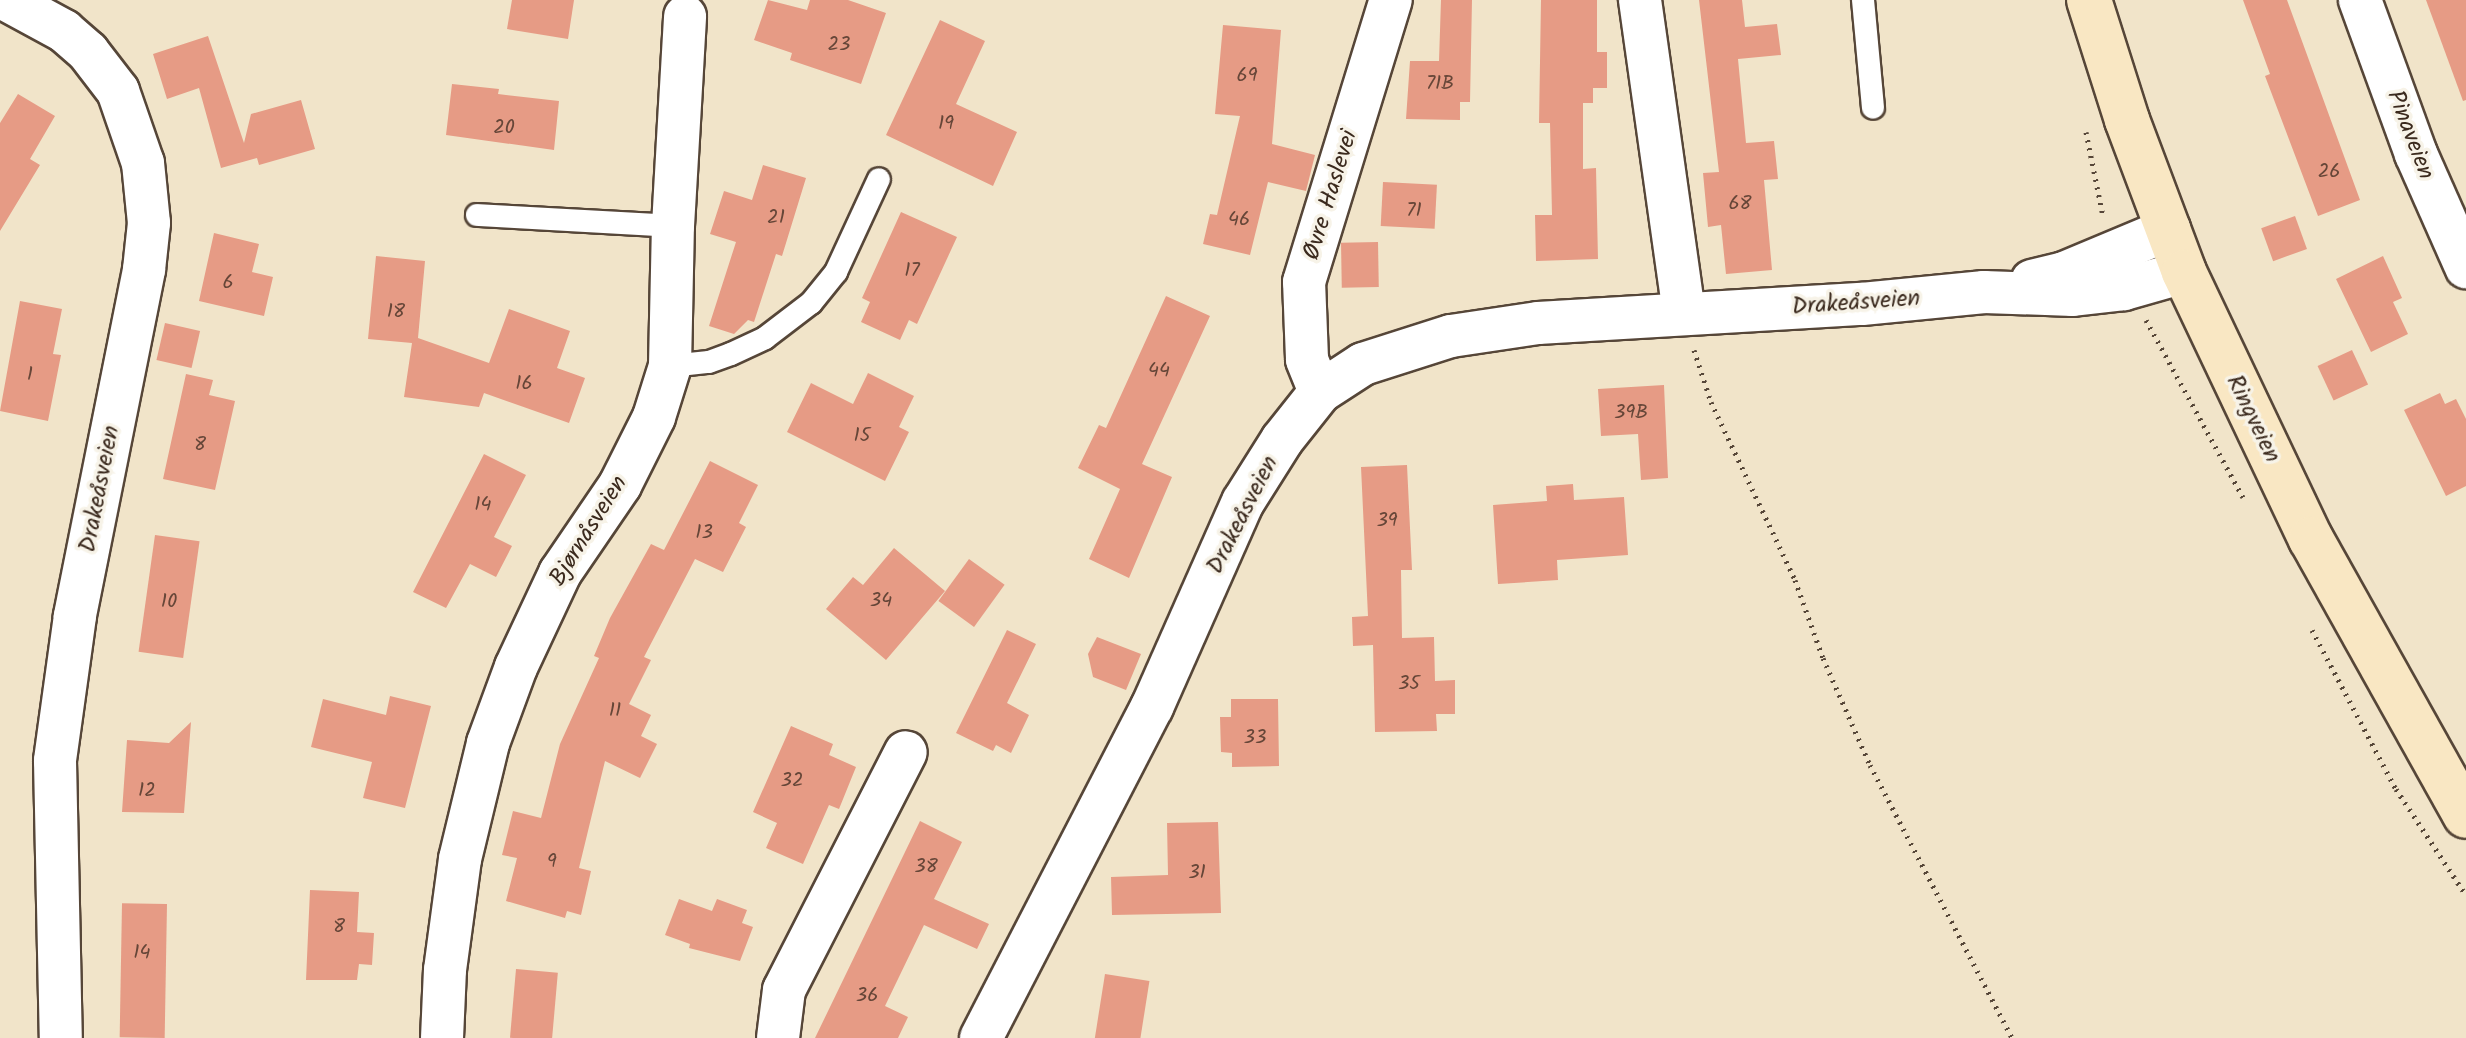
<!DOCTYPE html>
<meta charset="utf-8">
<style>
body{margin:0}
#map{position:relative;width:2466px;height:1038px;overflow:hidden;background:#f1e4c9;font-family:Kalam,sans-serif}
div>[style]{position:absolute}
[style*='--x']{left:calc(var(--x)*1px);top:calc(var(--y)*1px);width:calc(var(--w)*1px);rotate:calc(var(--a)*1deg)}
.building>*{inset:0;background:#e69b85;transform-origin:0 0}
.path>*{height:5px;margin-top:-2.5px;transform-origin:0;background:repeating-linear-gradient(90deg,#564638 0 2px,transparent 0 8px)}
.roads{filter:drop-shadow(2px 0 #564638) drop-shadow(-2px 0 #564638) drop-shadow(0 2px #564638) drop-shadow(0 -2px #564638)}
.service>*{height:22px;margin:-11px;padding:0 11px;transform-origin:11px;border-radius:11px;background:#fff}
.minor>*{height:42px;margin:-21px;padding:0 21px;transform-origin:21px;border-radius:21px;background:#fff}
.secondary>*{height:44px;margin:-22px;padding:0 22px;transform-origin:22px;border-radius:22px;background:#f9e7c3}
span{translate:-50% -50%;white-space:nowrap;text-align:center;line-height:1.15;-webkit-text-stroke:7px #f7f3e8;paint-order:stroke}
.number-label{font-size:20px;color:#664638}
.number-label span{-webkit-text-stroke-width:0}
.street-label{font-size:24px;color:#3b2a1e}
</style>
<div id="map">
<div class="building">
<i style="clip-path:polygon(512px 0,574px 0,568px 39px,507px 29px)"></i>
<i style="clip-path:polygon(768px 0,807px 10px,810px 0,848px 0,886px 13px,861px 84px,790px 60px,792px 53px,754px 40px)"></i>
<i style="clip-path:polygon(1441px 0,1472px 0,1470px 102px,1460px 102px,1460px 120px,1406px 119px,1410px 61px,1439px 61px)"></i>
<i style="clip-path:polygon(1541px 0,1597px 0,1597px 52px,1607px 52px,1607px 88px,1593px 88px,1593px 103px,1583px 103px,1583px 169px,1596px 168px,1598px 259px,1536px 261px,1535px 215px,1552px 215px,1550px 123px,1539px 123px)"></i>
<i style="clip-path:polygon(1699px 0,1742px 0,1745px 27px,1777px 24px,1781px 55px,1738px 59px,1746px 143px,1774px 141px,1778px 179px,1764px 180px,1772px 270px,1726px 274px,1721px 225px,1708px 227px,1703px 173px,1719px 172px)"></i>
<i style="clip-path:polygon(2243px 0,2287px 0,2360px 200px,2318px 216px,2265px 76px,2270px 74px)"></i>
<i style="clip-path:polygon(2426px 0,2466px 0,2466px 100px,2463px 101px)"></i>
<i style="clip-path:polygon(940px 20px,985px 41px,956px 104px,1017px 132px,993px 186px,886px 135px)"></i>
<i style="clip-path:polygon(1223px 25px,1281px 30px,1272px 144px,1315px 155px,1306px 191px,1268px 182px,1250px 255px,1203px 244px,1210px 214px,1217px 215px,1240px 116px,1215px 114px)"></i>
<i style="clip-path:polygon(208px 36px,244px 143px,251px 114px,301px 100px,315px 149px,259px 165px,257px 158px,221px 168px,199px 88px,167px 99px,153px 54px)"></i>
<i style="clip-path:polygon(452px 84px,499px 89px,498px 94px,559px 101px,554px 150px,446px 135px)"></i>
<i style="clip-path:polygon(18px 94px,55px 116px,30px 159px,40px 165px,0 231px,0 123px)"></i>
<i style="clip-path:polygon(763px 165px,806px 178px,782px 256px,776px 254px,754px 322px,748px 320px,734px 334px,709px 326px,736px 242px,710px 234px,724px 191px,752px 200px)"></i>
<i style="left:1383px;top:182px;width:54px;height:44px;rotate:3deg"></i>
<i style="clip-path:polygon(901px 212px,957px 237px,917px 324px,909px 320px,900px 340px,861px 322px,870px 302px,862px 298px)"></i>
<i style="left:2295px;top:216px;width:35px;height:36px;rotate:70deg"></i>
<i style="clip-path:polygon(214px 233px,259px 244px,252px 272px,273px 277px,264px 316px,199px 301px)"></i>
<i style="left:1378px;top:242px;width:45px;height:37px;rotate:89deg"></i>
<i style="clip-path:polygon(376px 256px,425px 261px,418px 338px,489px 363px,509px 309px,570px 331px,557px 368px,585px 378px,569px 423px,484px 393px,479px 407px,404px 397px,412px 343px,368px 339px)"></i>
<i style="clip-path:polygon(2383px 256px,2402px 298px,2393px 302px,2408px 334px,2371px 352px,2336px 279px)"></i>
<i style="clip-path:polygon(1166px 296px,1210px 316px,1142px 464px,1172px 477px,1129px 578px,1089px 559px,1120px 489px,1078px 468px,1099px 425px,1106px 428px)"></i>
<i style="clip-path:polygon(20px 301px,62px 309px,53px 354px,61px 355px,48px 421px,0 411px)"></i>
<i style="left:165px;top:323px;width:36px;height:38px;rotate:13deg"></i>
<i style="left:2352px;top:350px;width:38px;height:38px;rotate:65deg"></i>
<i style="clip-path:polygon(868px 373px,914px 396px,899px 427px,909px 432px,885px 481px,787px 432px,811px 383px,853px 404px)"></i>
<i style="clip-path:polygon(186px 374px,213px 380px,209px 395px,235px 401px,215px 490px,163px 479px)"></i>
<i style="clip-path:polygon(1664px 385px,1668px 478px,1641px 480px,1638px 434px,1601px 436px,1598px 389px)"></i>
<i style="clip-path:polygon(2440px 393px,2445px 404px,2456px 399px,2466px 419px,2466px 486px,2446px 496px,2404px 410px)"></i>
<i style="clip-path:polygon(484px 454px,526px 475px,494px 537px,512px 546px,496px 577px,470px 564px,446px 608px,413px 592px)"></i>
<i style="clip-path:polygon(710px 461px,758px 485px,739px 523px,746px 527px,723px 572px,695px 559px,644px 657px,651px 660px,629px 704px,651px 715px,641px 736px,657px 744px,640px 778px,605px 761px,579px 868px,591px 871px,581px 915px,567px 911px,565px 918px,506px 901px,517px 858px,502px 855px,513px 811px,541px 818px,560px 744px,599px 658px,594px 656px,610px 618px,651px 544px,664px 550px)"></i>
<i style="clip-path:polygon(1407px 465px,1412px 570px,1401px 570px,1402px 638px,1434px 637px,1435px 681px,1455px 680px,1455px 714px,1436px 714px,1437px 731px,1375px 732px,1373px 645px,1353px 646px,1352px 617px,1368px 616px,1361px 467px)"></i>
<i style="clip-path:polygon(1573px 484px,1574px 500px,1624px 497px,1628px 555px,1557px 560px,1558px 580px,1498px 584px,1493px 505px,1547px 501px,1546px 486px)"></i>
<i style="left:155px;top:535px;width:45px;height:118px;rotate:8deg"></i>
<i style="clip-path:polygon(894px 548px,945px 591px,886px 660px,826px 609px,853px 577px,863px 585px)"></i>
<i style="left:969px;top:559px;width:44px;height:52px;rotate:36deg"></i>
<i style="clip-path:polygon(1007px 630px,1036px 644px,1007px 703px,1029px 715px,1011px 753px,996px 745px,993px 751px,956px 733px)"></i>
<i style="clip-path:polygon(1097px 637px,1141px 654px,1126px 690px,1093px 677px,1088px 654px)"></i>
<i style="clip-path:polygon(390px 696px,431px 706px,405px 808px,363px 798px,372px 762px,311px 747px,323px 699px,386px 715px)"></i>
<i style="clip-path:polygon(1231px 699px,1278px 699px,1279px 766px,1232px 767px,1232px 753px,1221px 752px,1220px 717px,1231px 717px)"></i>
<i style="clip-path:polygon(191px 722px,184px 813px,122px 812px,127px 740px,169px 743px)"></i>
<i style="clip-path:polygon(791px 726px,833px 744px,829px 755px,856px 767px,839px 809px,829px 805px,803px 864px,766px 848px,777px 823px,753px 812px)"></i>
<i style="clip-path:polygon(920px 821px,962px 842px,934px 899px,989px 924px,977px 949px,924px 925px,885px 1006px,908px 1017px,898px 1038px,815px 1038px)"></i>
<i style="clip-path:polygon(1218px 822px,1221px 913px,1112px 915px,1111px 877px,1168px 875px,1167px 823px)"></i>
<i style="clip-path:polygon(310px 890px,359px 892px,357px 932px,374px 933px,372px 965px,359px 964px,357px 980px,306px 980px)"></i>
<i style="clip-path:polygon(679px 899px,712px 911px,717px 899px,747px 910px,742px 923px,753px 927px,740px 961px,689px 948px,690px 944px,665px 935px)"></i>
<i style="left:167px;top:904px;width:134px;height:45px;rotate:91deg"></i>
<i style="left:516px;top:969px;width:42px;height:69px;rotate:5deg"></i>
<i style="left:1105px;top:974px;width:45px;height:65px;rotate:9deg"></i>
</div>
<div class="path">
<i style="--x:2086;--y:132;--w:86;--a:78.6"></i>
<i style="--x:2146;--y:320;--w:202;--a:61.3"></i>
<i style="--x:1694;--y:350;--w:55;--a:71.9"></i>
<i style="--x:1711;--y:402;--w:197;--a:64.7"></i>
<i style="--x:1795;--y:580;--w:83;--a:70.3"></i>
<i style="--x:1823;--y:658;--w:117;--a:66.3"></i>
<i style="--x:1870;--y:765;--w:308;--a:62.5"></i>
<i style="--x:2312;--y:630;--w:180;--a:62.2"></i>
<i style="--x:2396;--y:789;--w:127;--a:56.6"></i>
</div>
<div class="roads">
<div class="service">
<i style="--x:1863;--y:0;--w:108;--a:84.7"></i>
<i style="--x:477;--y:215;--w:196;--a:3.2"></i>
<i style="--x:670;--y:366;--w:39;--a:-6"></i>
<i style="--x:709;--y:362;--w:23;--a:-20"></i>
<i style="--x:731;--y:354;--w:38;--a:-25"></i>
<i style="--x:765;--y:338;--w:58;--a:-37.3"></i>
<i style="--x:811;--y:303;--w:40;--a:-51"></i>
<i style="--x:836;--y:272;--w:102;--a:-65.2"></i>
</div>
<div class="minor">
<i style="--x:7;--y:0;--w:65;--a:28.5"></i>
<i style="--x:64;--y:31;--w:32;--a:41"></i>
<i style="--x:88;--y:52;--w:49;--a:52.4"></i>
<i style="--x:118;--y:91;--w:76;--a:70.9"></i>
<i style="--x:143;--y:163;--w:60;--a:84.3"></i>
<i style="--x:149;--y:223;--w:47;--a:96.1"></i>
<i style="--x:144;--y:270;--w:353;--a:101.3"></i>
<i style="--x:75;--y:616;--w:146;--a:97.9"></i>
<i style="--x:55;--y:761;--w:277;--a:88.8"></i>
<i style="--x:1640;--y:0;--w:316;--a:82"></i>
<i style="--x:2360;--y:0;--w:164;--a:70"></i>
<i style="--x:2416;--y:154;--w:124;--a:66.1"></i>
<i style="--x:2032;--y:281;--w:33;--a:-14"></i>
<i style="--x:2064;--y:273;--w:114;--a:-22.7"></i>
<i style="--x:1320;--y:392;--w:35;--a:-112"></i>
<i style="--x:1307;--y:359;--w:77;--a:-92.2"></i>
<i style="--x:1304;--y:282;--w:295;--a:-72.9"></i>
<i style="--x:442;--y:1038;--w:68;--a:-87.5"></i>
<i style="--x:445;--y:970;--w:112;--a:-82.3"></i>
<i style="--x:460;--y:859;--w:119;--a:-76.4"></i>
<i style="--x:488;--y:743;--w:81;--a:-69.8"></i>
<i style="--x:516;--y:667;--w:104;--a:-64.9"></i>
<i style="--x:560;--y:573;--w:107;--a:-55.7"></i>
<i style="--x:620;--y:485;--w:76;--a:-63.4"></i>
<i style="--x:654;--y:417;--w:53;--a:-72.6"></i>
<i style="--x:670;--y:366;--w:140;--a:-88.8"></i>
<i style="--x:673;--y:226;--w:210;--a:-86.7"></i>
<i style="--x:778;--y:1038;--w:48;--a:-82.9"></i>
<i style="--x:784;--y:990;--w:267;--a:-62.9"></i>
<i style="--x:981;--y:1038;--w:373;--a:-62.7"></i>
<i style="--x:1152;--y:707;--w:224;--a:-66.1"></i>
<i style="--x:1243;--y:502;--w:73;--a:-57.8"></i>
<i style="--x:1282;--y:440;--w:61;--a:-51.6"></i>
<i style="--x:1320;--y:392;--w:51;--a:-33.1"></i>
<i style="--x:1363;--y:364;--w:92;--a:-17.7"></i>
<i style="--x:1451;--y:336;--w:88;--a:-8.5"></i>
<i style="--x:1538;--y:323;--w:325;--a:-3.4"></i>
<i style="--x:1862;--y:304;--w:123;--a:-5.6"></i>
<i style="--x:1984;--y:292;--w:89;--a:1.9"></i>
<i style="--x:2073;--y:295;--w:51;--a:-6.7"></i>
<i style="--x:2124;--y:289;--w:62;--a:-15.8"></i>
</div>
<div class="secondary">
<i style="--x:2089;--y:0;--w:126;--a:72.4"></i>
<i style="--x:2127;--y:120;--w:162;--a:69.4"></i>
<i style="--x:2184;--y:272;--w:296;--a:64.6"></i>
<i style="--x:2311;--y:539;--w:317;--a:60.8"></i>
</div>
</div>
<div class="number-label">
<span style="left:839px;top:45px">23</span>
<span style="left:1247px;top:76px">69</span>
<span style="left:1440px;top:84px">71B</span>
<span style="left:946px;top:124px">19</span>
<span style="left:504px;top:128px">20</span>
<span style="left:2329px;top:172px">26</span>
<span style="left:1740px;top:204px">68</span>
<span style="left:1414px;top:211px">71</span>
<span style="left:776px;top:218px">21</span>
<span style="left:1239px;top:220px">46</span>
<span style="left:912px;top:271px">17</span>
<span style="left:228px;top:283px">6</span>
<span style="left:396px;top:312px">18</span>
<span style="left:1159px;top:371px">44</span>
<span style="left:30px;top:375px">1</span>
<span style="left:524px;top:384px">16</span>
<span style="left:1631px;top:413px">39B</span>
<span style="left:862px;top:436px">15</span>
<span style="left:200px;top:445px">8</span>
<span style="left:483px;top:505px">14</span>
<span style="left:1387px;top:521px">39</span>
<span style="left:704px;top:533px">13</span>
<span style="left:881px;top:601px">34</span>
<span style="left:169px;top:602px">10</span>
<span style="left:1409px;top:684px">35</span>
<span style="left:615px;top:711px">11</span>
<span style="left:1255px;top:738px">33</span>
<span style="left:792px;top:781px">32</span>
<span style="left:147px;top:791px">12</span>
<span style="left:552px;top:862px">9</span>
<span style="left:926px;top:867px">38</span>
<span style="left:1197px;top:873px">31</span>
<span style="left:339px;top:927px">8</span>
<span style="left:142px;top:953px">14</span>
<span style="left:867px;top:996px">36</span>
</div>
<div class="street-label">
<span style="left:2410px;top:135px;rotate:69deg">Pinaveien</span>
<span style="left:1331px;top:195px;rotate:-73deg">Øvre Haslevei</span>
<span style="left:1856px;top:303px;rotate:-4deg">Drakeåsveien</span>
<span style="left:2253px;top:419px;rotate:64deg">Ringveien</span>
<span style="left:100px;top:489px;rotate:-79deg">Drakeåsveien</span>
<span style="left:1243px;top:515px;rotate:-63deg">Drakeåsveien</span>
<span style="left:589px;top:531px;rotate:-58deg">Bjørnåsveien</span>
</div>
</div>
